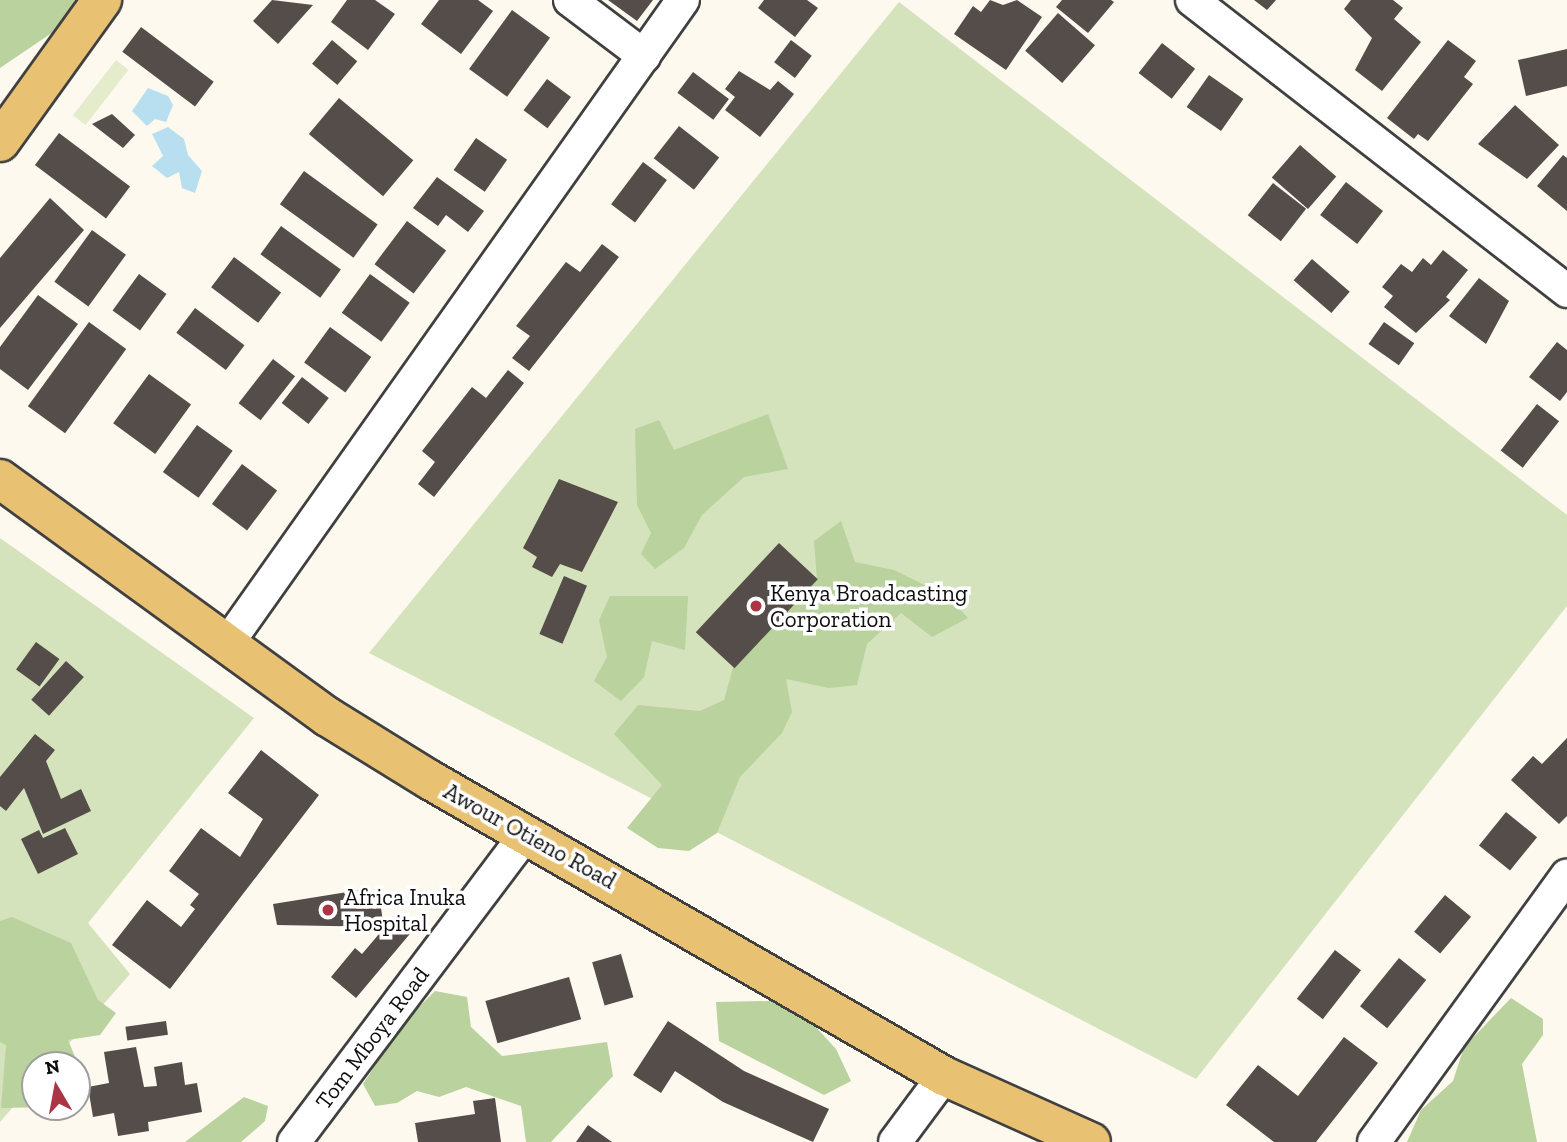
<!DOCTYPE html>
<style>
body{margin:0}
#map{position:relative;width:1567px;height:1142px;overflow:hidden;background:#fdf9ee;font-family:"Zilla Slab",serif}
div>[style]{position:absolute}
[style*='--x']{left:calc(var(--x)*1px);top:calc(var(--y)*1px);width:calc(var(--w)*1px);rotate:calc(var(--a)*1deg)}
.green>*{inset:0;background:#d4e3bc}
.forest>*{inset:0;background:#bad29d}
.pitch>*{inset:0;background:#e4eccc;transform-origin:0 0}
.water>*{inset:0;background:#b8dfef}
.building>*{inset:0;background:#544d4a;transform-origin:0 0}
.roads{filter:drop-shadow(2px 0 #404040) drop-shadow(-2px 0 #404040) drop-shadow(0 2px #404040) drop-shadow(0 -2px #404040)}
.minor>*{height:32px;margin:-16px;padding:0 16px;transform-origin:16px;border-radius:16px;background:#fff}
.major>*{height:38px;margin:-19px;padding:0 19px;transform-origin:19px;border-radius:19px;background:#e9c173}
.dots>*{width:19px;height:19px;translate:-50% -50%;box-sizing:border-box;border:4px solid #fff;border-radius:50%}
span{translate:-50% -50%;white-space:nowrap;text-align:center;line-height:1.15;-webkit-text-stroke:7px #fff;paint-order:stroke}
.poi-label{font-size:23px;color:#0d0d0d}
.left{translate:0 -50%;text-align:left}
.street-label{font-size:23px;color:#0d0d0d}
.north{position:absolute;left:21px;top:1051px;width:70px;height:70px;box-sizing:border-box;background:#fff;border:2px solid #9e9e9e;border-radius:50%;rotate:350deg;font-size:19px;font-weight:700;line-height:28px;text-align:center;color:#0d0d0d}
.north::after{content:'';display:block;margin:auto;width:24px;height:32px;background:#ac3545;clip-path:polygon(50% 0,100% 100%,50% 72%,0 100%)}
</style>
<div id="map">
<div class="green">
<i style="clip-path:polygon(899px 2px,1567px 515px,1567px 606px,1196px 1079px,369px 653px)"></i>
<i style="clip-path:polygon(0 538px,254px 718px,88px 923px,130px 974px,50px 1065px,35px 1065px,35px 1082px,0 1122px)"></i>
</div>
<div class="forest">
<i style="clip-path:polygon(0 0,75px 0,65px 24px,0 68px)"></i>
<i style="clip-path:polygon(768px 414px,788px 469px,744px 477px,702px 515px,684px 548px,655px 569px,641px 554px,651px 533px,637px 505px,635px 429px,659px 420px,674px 450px)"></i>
<i style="clip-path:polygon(841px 521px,855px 562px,894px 570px,949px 597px,968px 618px,932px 637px,901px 613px,867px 644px,857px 685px,829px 688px,786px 679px,792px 712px,782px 733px,740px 777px,717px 833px,689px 851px,658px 848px,627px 828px,662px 785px,614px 734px,638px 705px,700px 711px,724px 700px,733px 668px,817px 579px,814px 541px)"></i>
<i style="clip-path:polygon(610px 596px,688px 596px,685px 650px,652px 641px,644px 677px,621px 701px,594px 681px,607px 657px,599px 620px)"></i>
<i style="clip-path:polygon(12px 917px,71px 943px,98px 1000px,116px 1013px,100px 1035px,68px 1040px,81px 1071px,77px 1080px,77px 1065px,35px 1065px,35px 1107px,49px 1107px,1px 1108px,6px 1045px,0 1042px,0 921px)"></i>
<i style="clip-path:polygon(435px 991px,467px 997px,471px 1027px,502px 1056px,607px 1042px,613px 1076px,551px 1142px,526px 1142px,521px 1106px,466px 1087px,439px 1097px,417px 1091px,397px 1103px,375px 1106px,363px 1084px,404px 1022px)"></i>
<i style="clip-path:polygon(1511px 998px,1543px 1019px,1543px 1035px,1522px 1064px,1537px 1142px,1407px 1142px,1421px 1110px,1453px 1081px,1464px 1047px)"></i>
<i style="clip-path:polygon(770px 1001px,804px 1014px,836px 1049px,851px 1081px,824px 1095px,719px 1041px,716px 1002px)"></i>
<i style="clip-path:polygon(244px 1097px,268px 1106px,265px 1121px,241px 1142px,185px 1142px)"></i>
</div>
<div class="pitch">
<i style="left:116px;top:60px;width:16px;height:70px;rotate:38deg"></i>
</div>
<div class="water">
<i style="clip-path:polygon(148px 88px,168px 96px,173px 105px,166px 122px,155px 119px,147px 126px,132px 111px)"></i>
<i style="clip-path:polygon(168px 127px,184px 139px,188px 155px,202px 171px,195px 193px,182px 188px,179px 172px,167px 178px,152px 166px,163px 156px,152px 134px)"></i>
</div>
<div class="building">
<i style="clip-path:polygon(272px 0,313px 5px,278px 44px,253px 21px)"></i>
<i style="clip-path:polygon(347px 0,375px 0,395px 14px,368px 50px,331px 22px)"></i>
<i style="clip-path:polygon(439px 0,478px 0,493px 11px,461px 54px,421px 24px)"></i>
<i style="clip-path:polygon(608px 0,653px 0,637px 21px)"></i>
<i style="clip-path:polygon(764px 0,807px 0,818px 8px,795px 37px,758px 8px)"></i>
<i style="clip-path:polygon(990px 0,1003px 5px,1017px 0,1042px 17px,1006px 70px,954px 34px,973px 6px,981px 12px)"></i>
<i style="clip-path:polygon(1062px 0,1111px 0,1114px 2px,1088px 33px,1056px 7px)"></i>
<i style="clip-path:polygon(1254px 0,1276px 0,1267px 10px)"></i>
<i style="clip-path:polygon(1351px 0,1393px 0,1403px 8px,1394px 19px,1421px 42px,1382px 91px,1355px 70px,1372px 38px,1344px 9px)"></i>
<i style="left:512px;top:10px;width:47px;height:73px;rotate:36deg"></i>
<i style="left:1058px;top:13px;width:49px;height:50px;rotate:41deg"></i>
<i style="left:141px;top:27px;width:91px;height:31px;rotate:37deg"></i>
<i style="left:332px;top:40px;width:33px;height:31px;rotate:40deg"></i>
<i style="left:791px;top:40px;width:26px;height:28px;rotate:37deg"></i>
<i style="clip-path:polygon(1448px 40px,1476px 61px,1464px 77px,1473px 84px,1428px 141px,1418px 134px,1414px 139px,1387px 118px)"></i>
<i style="left:1162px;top:43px;width:42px;height:38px;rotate:38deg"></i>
<i style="clip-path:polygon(1567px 49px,1567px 86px,1526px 96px,1518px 60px)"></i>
<i style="clip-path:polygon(739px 71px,770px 90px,778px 81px,794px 94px,760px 137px,725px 110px,735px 97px,725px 89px)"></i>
<i style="left:693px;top:72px;width:45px;height:26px;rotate:37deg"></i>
<i style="left:1209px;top:75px;width:42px;height:39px;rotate:35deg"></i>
<i style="left:547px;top:79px;width:30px;height:39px;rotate:37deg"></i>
<i style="left:339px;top:98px;width:97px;height:47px;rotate:40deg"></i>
<i style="clip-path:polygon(1515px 105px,1559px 145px,1527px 179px,1478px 144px)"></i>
<i style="clip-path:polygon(112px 114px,135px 135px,123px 148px,92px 124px)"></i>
<i style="left:679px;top:126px;width:51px;height:41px;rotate:38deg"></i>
<i style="left:59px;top:133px;width:89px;height:40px;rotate:37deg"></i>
<i style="left:476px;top:138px;width:38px;height:39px;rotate:35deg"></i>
<i style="left:1300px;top:145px;width:48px;height:43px;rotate:41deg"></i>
<i style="clip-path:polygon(1563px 155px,1567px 158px,1567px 211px,1537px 186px)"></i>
<i style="left:643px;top:162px;width:30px;height:53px;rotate:37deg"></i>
<i style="left:304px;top:171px;width:91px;height:41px;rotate:36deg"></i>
<i style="clip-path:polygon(437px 177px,484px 211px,468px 232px,446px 215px,438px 226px,413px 208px)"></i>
<i style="left:1346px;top:182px;width:47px;height:42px;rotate:38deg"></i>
<i style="left:1273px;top:183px;width:42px;height:41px;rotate:38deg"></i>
<i style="clip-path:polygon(50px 198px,84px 230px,0 328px,0 258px)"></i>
<i style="left:407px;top:221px;width:49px;height:54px;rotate:37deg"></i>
<i style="left:281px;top:226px;width:74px;height:35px;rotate:36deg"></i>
<i style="left:92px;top:230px;width:42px;height:64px;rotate:36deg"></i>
<i style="clip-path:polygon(602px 244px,619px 257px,529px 371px,512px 358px,530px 336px,516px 326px,566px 262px,580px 272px)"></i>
<i style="clip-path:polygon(1443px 250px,1468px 270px,1446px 297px,1450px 300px,1416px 333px,1384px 307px,1393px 296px,1382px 287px,1401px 264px,1412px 272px,1423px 258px,1431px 265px)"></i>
<i style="left:234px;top:257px;width:59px;height:38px;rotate:37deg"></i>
<i style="left:1312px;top:259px;width:50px;height:28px;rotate:41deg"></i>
<i style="left:139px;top:274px;width:34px;height:45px;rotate:36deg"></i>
<i style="left:370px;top:274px;width:49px;height:48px;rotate:36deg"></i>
<i style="clip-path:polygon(1479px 278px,1509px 301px,1486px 344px,1449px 316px)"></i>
<i style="clip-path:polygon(38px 295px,78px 324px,28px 390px,0 369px,0 347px)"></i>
<i style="left:195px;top:308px;width:62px;height:31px;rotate:37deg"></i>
<i style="left:89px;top:322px;width:46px;height:104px;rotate:36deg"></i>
<i style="left:1384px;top:322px;width:37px;height:27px;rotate:35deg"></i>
<i style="left:330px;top:327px;width:51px;height:44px;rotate:36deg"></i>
<i style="clip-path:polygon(1557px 342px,1567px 350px,1567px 392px,1560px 401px,1529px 377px)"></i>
<i style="left:273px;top:359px;width:28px;height:56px;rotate:38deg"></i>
<i style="clip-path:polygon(508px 370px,524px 383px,434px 497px,418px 484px,435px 462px,422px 451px,472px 387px,486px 398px)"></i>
<i style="left:149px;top:374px;width:52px;height:61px;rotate:36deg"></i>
<i style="left:302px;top:377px;width:34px;height:33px;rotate:38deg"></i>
<i style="left:1537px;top:404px;width:28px;height:59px;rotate:38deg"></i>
<i style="left:197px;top:425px;width:44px;height:58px;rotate:36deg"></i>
<i style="left:242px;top:464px;width:44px;height:50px;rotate:37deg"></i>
<i style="clip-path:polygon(559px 479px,618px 502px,582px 572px,560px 564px,552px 577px,532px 567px,537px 557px,523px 548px)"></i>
<i style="left:779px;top:543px;width:53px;height:122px;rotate:43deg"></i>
<i style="left:564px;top:576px;width:25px;height:63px;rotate:23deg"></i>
<i style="left:36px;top:642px;width:29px;height:34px;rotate:36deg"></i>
<i style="left:66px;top:661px;width:24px;height:52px;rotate:42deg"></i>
<i style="clip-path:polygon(35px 734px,55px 750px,46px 761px,61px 799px,81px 789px,91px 811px,43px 834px,24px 788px,6px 811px,0 806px,0 777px)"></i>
<i style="clip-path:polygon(1567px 738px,1567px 816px,1559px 824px,1511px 780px,1533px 756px,1542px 764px)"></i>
<i style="clip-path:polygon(261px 750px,319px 795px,170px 989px,112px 945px,147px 900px,181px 927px,195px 909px,190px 905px,199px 894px,169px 871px,201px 828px,240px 857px,263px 819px,228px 793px)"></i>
<i style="left:1506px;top:812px;width:40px;height:43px;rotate:39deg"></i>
<i style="clip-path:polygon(65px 828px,78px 854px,38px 874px,21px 839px,39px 830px,43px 838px)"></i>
<i style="clip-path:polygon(366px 889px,372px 903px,380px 902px,384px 927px,277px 925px,273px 904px)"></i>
<i style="left:1445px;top:895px;width:34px;height:48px;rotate:40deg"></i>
<i style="clip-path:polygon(396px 914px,414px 929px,356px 998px,331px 977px,355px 948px,362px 954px)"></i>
<i style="left:1335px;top:950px;width:33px;height:62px;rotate:38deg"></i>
<i style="left:621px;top:954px;width:45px;height:30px;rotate:74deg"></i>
<i style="left:1399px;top:958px;width:35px;height:62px;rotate:39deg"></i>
<i style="left:569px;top:977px;width:44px;height:87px;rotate:74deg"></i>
<i style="left:166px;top:1021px;width:14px;height:41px;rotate:82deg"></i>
<i style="clip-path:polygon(668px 1021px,744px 1071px,829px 1109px,813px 1142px,723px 1102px,675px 1071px,661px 1093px,633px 1075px)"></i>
<i style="clip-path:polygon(1344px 1037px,1378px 1063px,1316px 1142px,1274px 1142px,1226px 1105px,1258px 1065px,1298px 1096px)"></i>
<i style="clip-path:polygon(136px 1047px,144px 1087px,157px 1086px,154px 1067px,182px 1062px,185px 1085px,197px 1083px,202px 1112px,148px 1122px,149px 1131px,118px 1136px,114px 1113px,93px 1117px,88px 1087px,109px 1083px,104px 1052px)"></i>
<i style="clip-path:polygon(495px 1098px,501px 1142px,418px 1142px,415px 1123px,475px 1114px,473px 1101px)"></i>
<i style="clip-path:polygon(588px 1125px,612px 1142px,576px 1142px)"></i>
</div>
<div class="roads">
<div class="minor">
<i style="--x:570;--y:0;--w:93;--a:37.1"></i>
<i style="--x:1192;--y:0;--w:475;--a:37.8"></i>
<i style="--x:227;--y:644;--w:789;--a:-54.7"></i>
<i style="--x:294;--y:1142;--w:386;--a:-53"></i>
<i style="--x:895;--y:1142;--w:82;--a:-53.4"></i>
<i style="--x:1374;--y:1142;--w:329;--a:-54.1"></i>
</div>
<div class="major">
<i style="--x:0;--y:142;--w:175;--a:-54.3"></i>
<i style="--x:0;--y:479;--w:405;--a:36"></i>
<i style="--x:328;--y:717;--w:120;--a:31.7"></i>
<i style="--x:430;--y:780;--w:593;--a:29.94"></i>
<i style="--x:944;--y:1076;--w:161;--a:24.2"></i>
</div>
</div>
<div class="dots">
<i style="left:756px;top:606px;background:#ac3545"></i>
<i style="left:328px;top:910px;background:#ac3545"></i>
</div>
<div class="poi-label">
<span class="left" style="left:770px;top:606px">Kenya Broadcasting<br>Corporation</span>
<span class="left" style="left:344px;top:910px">Africa Inuka<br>Hospital</span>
</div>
<div class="street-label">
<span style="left:530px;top:836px;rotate:29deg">Awour Otieno Road</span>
<span style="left:372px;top:1038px;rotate:-53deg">Tom Mboya Road</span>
</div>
<div class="north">N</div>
</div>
